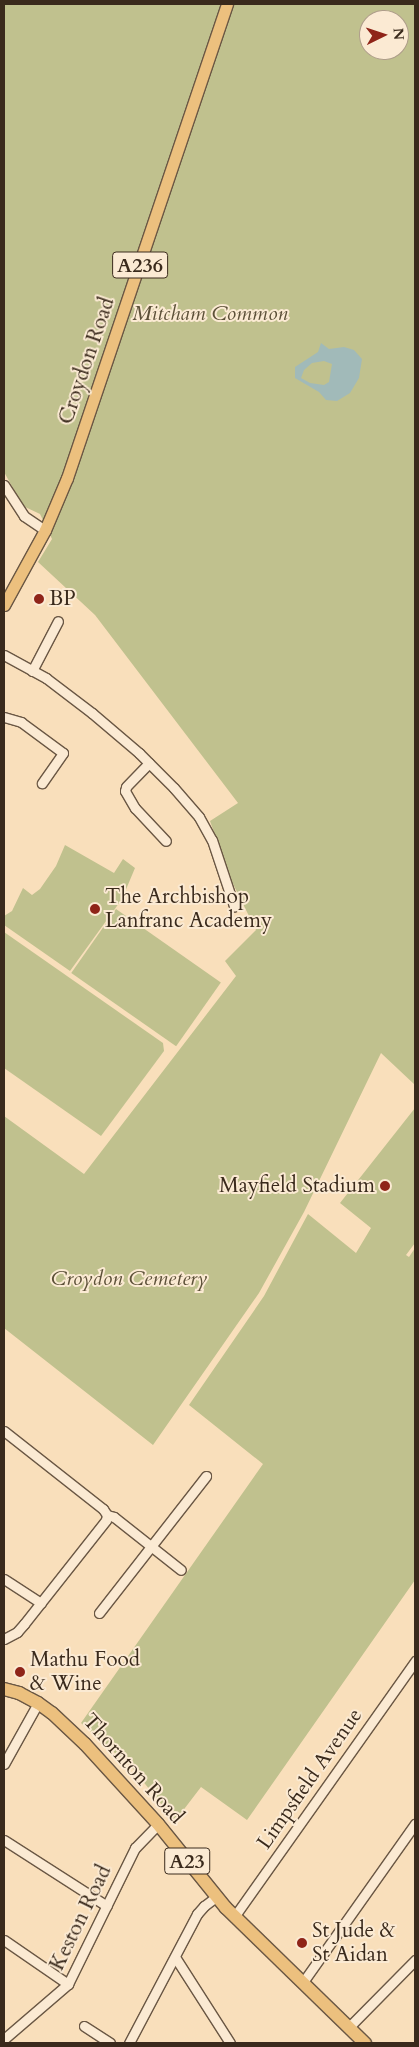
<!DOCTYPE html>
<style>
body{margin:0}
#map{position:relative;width:419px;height:2047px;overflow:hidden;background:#f9dfbb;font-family:Cardo,serif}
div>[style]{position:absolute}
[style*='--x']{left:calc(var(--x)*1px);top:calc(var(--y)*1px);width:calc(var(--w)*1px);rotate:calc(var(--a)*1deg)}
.green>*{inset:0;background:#c0c18e;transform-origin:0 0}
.water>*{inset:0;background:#a1bab9}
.roads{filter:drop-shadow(1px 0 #6a5744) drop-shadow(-1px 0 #6a5744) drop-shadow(0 1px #6a5744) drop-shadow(0 -1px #6a5744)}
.minor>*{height:9px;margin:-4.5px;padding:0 4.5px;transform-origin:4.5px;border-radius:4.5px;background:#fbead3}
.major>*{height:11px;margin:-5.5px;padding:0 5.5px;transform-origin:5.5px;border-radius:5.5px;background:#ecc07e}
.highway>*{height:12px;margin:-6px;padding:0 6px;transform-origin:6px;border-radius:6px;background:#ecc07e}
.dots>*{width:14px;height:14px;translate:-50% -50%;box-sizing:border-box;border:2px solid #fbead3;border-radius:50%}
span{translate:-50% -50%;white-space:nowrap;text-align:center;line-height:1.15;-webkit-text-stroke:4px #fbead3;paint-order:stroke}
.shield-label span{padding:1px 4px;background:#fbead3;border:1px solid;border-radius:4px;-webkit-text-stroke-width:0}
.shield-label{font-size:20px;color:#3a2a1c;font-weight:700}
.park-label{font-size:21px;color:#5c5038;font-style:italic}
.street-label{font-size:21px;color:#3a2a1c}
.poi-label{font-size:21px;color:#3a2a1c}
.left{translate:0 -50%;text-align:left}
.right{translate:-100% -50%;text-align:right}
.frame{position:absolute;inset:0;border:5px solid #3a2a1c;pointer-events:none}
.north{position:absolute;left:359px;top:10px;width:50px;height:50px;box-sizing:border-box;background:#fbead3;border:1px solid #ae9d8a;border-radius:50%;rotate:86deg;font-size:14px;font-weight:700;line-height:20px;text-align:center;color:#3a2a1c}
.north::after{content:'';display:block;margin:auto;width:18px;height:22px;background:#8f2418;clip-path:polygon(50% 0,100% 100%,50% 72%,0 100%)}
</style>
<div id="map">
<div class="green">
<i style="clip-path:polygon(evenodd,4px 4px,415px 4px,415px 1085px,381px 1053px,304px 1212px,259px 1293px,153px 1445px,4px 1328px,4px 1116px,84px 1174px,236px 976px,225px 961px,256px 930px,230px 878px,210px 821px,238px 803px,95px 615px,38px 562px,52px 539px,40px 514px,23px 506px,4px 472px,4px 4px,369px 20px,399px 20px,399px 50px,369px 50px,369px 20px)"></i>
<i style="clip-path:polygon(65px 845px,114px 873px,123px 859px,135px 868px,122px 899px,70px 971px,4px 925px,4px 916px,12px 911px,23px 888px,32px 895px,40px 889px,56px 866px)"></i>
<i style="left:116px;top:909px;width:128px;height:78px;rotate:35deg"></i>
<i style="clip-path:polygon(4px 932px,163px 1043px,164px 1051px,101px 1136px,4px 1068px)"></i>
<i style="clip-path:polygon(415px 1108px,415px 1243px,406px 1255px,409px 1257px,415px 1248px,415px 1580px,247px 1820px,201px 1787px,175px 1821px,133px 1769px,81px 1723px,263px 1464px,189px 1405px,264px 1296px,308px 1214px,356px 1253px,371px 1228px,340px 1203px)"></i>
</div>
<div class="water">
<i style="clip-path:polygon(evenodd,321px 343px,329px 349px,344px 347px,354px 350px,362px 359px,359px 378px,350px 393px,337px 401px,326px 400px,319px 392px,295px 378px,295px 367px,318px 352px,321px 343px,324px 361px,332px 364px,329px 382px,324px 385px,310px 383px,301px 378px,304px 370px,312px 363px,324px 361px)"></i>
</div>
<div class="roads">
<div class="minor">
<i style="--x:4;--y:485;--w:37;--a:57"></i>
<i style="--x:24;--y:516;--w:25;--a:34"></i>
<i style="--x:4;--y:655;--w:48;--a:28.7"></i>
<i style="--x:46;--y:678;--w:58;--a:37.3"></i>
<i style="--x:92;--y:713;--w:62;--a:40.4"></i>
<i style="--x:139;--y:753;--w:49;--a:45"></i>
<i style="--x:174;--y:788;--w:38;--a:49"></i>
<i style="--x:199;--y:817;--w:26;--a:61"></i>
<i style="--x:212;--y:840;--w:70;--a:71.6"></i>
<i style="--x:32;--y:671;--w:56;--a:-62.5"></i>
<i style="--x:4;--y:717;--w:18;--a:16"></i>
<i style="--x:21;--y:722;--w:52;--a:36.4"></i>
<i style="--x:63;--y:753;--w:37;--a:125"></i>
<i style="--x:149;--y:763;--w:33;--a:134"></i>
<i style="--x:126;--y:787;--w:4;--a:104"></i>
<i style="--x:125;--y:791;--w:20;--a:60"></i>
<i style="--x:135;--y:808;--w:45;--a:46.8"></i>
<i style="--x:4;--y:1431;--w:126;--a:38.2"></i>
<i style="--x:103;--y:1509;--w:7;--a:56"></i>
<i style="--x:107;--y:1515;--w:7;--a:16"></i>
<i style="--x:114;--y:1517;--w:85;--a:38.3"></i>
<i style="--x:4;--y:1579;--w:44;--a:33"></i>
<i style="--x:99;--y:1613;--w:174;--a:-52"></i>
<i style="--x:4;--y:1639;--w:15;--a:-28"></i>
<i style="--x:17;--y:1632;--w:11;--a:-49"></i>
<i style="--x:24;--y:1624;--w:132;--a:-51.7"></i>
<i style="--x:106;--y:1520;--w:5;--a:-79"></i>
<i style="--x:4;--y:1764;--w:70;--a:-60.9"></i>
<i style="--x:4;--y:1840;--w:122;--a:32.7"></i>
<i style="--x:234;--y:1917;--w:314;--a:-54.7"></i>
<i style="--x:4;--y:1940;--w:78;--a:34.5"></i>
<i style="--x:175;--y:1957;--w:102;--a:57.4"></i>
<i style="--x:303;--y:1982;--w:194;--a:-54.7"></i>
<i style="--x:84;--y:2026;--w:31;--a:33"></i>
<i style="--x:349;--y:2027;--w:94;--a:-45.4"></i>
<i style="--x:4;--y:2039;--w:84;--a:-40.7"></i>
<i style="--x:68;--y:1984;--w:152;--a:-63.8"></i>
<i style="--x:135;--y:1848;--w:33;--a:-46"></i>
<i style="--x:129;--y:2043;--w:146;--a:-62.2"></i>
<i style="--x:197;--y:1914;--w:11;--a:-49"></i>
<i style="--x:204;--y:1906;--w:15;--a:-37"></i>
</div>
<div class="major">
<i style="--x:4;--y:605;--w:85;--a:-61.3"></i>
<i style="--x:45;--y:530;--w:56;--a:-67.1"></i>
<i style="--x:67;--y:478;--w:500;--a:-71.35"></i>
</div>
<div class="highway">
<i style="--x:4;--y:1689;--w:16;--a:15"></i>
<i style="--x:19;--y:1693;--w:21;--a:28"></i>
<i style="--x:38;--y:1703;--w:17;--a:36"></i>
<i style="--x:52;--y:1713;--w:45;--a:43.2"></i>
<i style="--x:85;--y:1744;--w:108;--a:47.6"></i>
<i style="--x:158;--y:1824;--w:108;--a:51"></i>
<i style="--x:226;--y:1908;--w:194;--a:44.2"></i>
</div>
</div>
<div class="dots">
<i style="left:39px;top:599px;background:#8f2418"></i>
<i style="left:95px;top:909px;background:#8f2418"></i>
<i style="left:385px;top:1186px;background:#8f2418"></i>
<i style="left:20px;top:1672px;background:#8f2418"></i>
<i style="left:302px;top:1943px;background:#8f2418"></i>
</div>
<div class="shield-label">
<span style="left:140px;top:265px">A236</span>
<span style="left:187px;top:1861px">A23</span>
</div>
<div class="park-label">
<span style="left:210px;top:314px">Mitcham Common</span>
<span style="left:129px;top:1279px">Croydon Cemetery</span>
</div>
<div class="street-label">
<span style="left:87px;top:361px;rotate:-71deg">Croydon Road</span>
<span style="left:133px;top:1769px;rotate:48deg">Thornton Road</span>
<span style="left:310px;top:1779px;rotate:-55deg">Limpsfield Avenue</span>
<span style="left:81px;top:1918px;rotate:-64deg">Keston Road</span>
</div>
<div class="poi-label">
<span class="left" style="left:49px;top:599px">BP</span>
<span class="left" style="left:105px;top:909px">The Archbishop<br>Lanfranc Academy</span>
<span class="right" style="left:375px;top:1186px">Mayfield Stadium</span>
<span class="left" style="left:30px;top:1672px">Mathu Food<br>&amp; Wine</span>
<span class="left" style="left:312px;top:1943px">St Jude &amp;<br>St Aidan</span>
</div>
<div class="frame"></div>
<div class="north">N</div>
</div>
